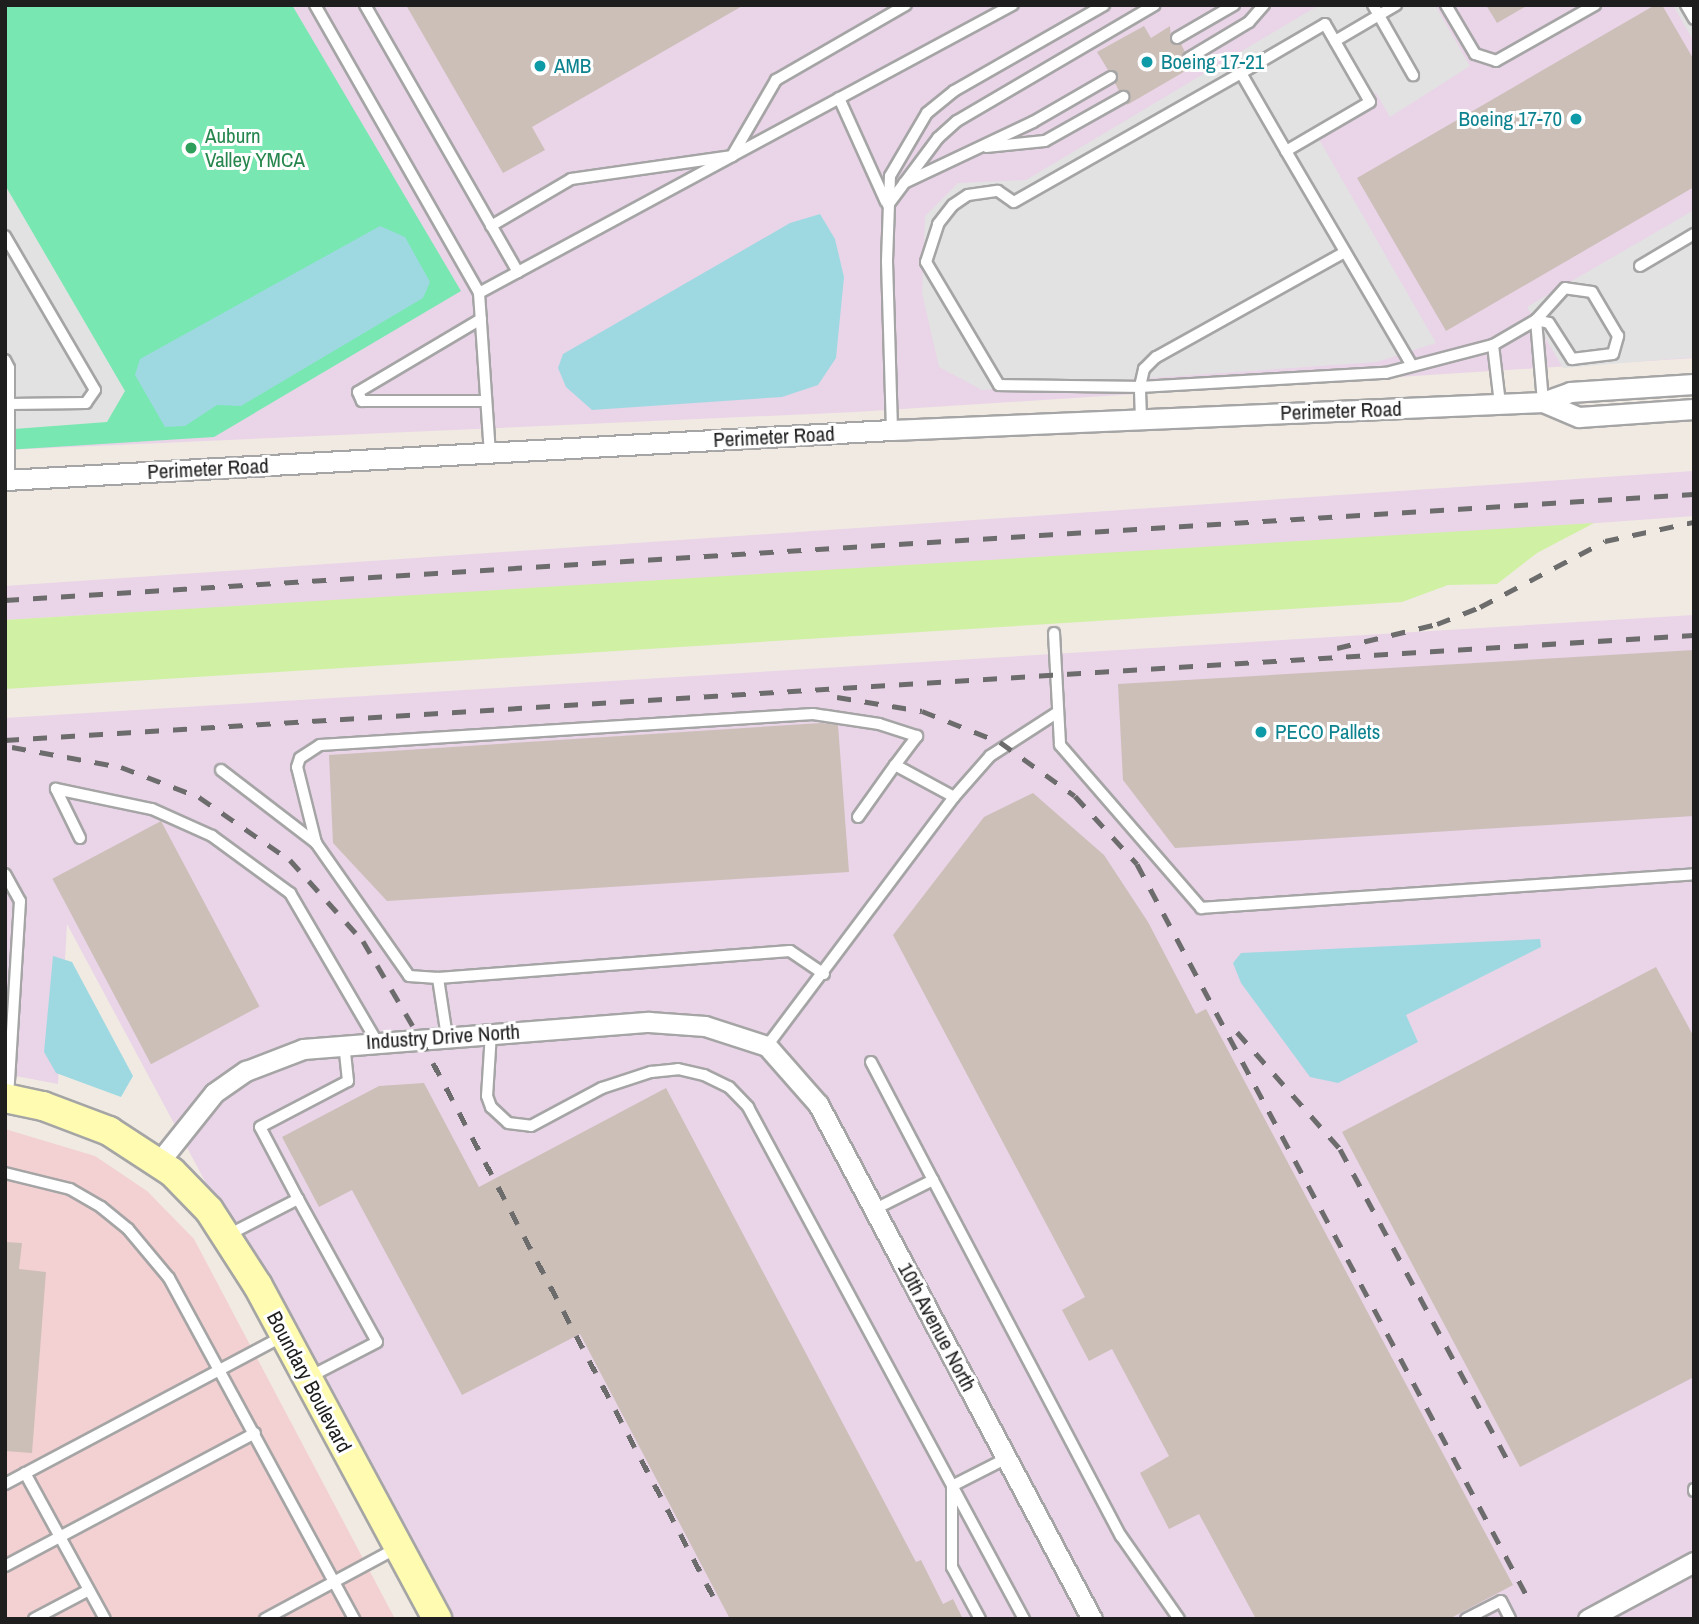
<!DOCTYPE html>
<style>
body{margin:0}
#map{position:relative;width:1699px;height:1624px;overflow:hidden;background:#f0eae2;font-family:"Archivo Narrow",sans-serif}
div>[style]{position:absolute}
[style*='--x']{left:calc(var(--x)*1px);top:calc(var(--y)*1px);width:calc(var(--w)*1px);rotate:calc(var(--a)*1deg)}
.commercial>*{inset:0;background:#f3d0d2}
.industrial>*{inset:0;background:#ead4e8}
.grass>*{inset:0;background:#d0f0a3}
.pitch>*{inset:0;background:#78e7b1}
.parking>*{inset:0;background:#e2e2e2}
.water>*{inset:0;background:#9ed9e2}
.building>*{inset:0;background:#ccbfb8;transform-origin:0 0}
.roads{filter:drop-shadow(2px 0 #a5a5a5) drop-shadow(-2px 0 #a5a5a5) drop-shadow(0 2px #a5a5a5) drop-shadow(0 -2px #a5a5a5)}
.lane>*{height:10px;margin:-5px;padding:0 5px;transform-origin:5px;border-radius:5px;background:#fff}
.street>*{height:19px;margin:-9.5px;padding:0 9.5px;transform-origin:9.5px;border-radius:9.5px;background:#fff}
.secondary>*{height:28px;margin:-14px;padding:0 14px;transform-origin:14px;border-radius:14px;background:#fffbb1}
.rail>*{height:5px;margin-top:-2.5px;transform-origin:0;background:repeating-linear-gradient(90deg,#6c6c6c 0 14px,transparent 0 28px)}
.dots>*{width:19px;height:19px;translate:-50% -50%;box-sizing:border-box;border:4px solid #fff;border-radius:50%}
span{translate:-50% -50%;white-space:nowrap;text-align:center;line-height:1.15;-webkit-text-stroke:6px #fff;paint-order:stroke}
.culture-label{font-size:21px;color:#0d838f}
.left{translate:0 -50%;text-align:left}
.right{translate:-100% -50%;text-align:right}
.leisure-label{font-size:21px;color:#27864d}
.street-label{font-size:21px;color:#1e1e1e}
.frame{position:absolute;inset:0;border:7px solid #1e1e1e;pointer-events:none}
</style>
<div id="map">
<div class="commercial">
<i style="clip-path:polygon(5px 1129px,95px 1156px,147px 1191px,194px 1239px,395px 1619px,5px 1619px)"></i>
</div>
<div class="industrial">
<i style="clip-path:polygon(5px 5px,1694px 5px,1694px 358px,855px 412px,5px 450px)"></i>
<i style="clip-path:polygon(1694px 471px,1694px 516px,1291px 545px,5px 620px,5px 586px)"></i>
<i style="clip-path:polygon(1694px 615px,1694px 1619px,440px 1619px,67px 924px,58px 1084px,5px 1074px,5px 718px)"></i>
</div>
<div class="grass">
<i style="clip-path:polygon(1594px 523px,1537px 553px,1497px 584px,1448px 585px,1402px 602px,5px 689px,5px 620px)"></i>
</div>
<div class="pitch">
<i style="clip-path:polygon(5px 5px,292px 5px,461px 291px,214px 437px,5px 450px)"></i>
</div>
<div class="parking">
<i style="clip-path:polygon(1319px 5px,1435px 5px,1470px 66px,1390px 117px,1376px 93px,1313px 129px,1436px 343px,1377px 362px,982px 390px,939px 367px,922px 293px,925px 216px,958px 183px,1026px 180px)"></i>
<i style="clip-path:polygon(1673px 5px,1694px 5px,1694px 42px)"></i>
<i style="clip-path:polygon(5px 185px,125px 391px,107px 422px,14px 429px,5px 414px)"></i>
<i style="clip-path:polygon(1694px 210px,1694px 357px,1563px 368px,1527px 307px)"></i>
</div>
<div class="water">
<i style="clip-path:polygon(820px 214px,835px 239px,844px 277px,836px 358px,818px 385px,782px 397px,592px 410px,566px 387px,558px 368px,563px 354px,790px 223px)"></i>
<i style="clip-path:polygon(380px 226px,405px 237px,430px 282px,423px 298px,241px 406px,217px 405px,185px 426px,165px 427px,135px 375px,140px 359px)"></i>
<i style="clip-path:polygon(1540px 939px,1541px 947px,1406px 1015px,1418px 1042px,1338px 1083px,1310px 1077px,1241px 983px,1233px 963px,1241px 953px)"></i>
<i style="clip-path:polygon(53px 956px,72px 962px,133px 1076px,121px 1097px,56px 1073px,44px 1052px)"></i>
</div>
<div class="building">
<i style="clip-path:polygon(406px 5px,744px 5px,532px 127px,545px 150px,503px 173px)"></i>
<i style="clip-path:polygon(1486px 5px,1528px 5px,1497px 23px)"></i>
<i style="clip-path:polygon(1655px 5px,1662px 5px,1694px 60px,1694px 187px,1446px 331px,1357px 178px)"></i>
<i style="clip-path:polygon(1144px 26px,1151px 38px,1170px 26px,1171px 42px,1181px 44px,1185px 52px,1182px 61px,1194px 66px,1127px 105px,1130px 94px,1119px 91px,1115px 83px,1118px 74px,1108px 70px,1097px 52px)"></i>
<i style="clip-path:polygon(1694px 650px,1694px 816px,1175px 848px,1123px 780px,1118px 684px)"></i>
<i style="clip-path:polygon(821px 723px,838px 725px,849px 872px,387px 901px,333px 843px,329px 755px)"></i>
<i style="clip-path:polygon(1033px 793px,1104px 855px,1148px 922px,1196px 1014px,1206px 1009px,1513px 1585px,1449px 1619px,1256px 1619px,1199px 1514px,1169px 1529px,1140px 1473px,1169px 1456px,1112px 1349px,1089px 1361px,1062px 1310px,1085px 1297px,893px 935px,984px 817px)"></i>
<i style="left:161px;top:821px;width:210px;height:123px;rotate:62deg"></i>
<i style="clip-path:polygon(1656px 967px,1694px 1037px,1694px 1377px,1520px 1467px,1342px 1132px)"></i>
<i style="clip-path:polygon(424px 1083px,479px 1187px,666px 1088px,916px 1562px,921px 1560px,943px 1604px,953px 1599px,963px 1619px,730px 1619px,580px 1334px,462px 1395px,352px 1190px,319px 1207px,282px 1137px,379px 1086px)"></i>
<i style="clip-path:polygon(5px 1242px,22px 1243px,19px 1269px,46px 1272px,32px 1453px,5px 1451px)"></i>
</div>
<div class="roads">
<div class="lane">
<i style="--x:315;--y:5;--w:331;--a:60.3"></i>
<i style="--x:479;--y:293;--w:160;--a:86.1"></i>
<i style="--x:365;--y:5;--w:308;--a:60.2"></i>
<i style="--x:1373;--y:5;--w:81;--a:60.3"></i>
<i style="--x:1446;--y:5;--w:57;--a:59.4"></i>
<i style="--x:1475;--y:54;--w:22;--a:18"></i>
<i style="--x:1496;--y:61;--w:114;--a:-29.5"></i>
<i style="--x:1686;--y:5;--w:16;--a:60"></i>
<i style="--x:1177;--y:38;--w:66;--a:-30.1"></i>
<i style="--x:1335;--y:41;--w:71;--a:-30.5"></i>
<i style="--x:1189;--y:58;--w:70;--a:-31"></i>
<i style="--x:1249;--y:22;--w:23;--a:-49"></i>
<i style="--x:839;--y:98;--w:114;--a:65.7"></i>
<i style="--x:986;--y:147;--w:59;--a:-5.8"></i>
<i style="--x:1045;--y:141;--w:90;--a:-29.4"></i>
<i style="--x:1286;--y:151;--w:97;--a:-30.3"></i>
<i style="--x:1370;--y:102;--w:90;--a:-120"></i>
<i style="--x:1325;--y:24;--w:97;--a:149.7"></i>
<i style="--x:1241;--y:73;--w:90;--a:60"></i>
<i style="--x:1286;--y:151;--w:249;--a:59.6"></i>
<i style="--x:904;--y:183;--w:143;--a:-25.3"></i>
<i style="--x:1033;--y:122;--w:90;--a:-30"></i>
<i style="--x:888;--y:205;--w:84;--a:-53.3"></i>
<i style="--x:938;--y:138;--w:25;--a:-42"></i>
<i style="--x:957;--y:121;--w:229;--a:-30.4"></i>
<i style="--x:491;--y:226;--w:93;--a:-30.4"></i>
<i style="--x:571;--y:179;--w:163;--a:-8.1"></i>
<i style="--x:732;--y:156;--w:319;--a:-28.3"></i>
<i style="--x:5;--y:236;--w:178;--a:59.7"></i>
<i style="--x:95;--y:390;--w:16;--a:125"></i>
<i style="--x:86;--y:403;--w:77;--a:179.3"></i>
<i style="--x:9;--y:404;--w:76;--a:90"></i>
<i style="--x:1345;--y:252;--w:216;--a:150.9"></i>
<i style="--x:1156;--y:357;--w:17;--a:135"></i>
<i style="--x:1144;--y:369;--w:18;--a:103"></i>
<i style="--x:1140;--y:387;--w:246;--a:-3.3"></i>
<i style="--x:1386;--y:373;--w:111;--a:-14.7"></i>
<i style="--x:1493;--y:345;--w:59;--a:83.2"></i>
<i style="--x:1640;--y:266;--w:63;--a:-30.7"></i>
<i style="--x:479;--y:293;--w:288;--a:-28.4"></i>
<i style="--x:732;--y:156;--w:88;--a:-59.9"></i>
<i style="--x:776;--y:80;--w:150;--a:-30"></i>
<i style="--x:481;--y:319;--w:143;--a:149.3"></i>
<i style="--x:358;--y:392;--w:10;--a:66"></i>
<i style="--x:362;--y:401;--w:124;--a:0"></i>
<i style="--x:1493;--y:345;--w:50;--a:-30.2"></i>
<i style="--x:1536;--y:320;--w:13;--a:13"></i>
<i style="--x:1549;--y:323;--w:43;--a:57.4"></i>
<i style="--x:1572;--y:359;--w:41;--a:-7"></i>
<i style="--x:1613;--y:354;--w:19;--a:-74"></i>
<i style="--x:1618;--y:336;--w:51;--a:-120.6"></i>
<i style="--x:1592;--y:292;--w:27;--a:-172"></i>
<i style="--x:1565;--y:288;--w:43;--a:132.2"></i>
<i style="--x:1536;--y:320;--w:82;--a:85.1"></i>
<i style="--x:5;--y:360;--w:9;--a:63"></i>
<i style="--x:9;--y:368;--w:36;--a:90"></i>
<i style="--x:1141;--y:419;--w:32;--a:-92"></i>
<i style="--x:1140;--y:387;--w:141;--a:-179.2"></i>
<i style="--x:999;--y:385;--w:143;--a:-120.7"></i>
<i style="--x:926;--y:262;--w:40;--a:-72"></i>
<i style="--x:938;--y:224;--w:24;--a:-52"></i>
<i style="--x:953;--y:205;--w:18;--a:-34"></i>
<i style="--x:968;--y:195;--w:30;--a:-8"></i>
<i style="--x:998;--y:191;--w:19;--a:35"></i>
<i style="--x:1014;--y:202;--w:261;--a:-29.6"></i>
<i style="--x:892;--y:430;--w:169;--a:-91.7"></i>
<i style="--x:887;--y:261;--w:85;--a:-88"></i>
<i style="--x:890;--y:176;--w:73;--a:-59.6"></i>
<i style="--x:927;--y:113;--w:35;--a:-39"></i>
<i style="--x:954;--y:91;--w:173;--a:-29.8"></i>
<i style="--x:1054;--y:633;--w:112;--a:86.9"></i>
<i style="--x:1060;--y:745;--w:216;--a:49.1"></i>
<i style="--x:1201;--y:908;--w:494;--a:-3.9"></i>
<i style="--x:221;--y:770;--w:120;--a:37.5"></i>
<i style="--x:316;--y:843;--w:162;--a:55"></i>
<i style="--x:409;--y:976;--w:29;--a:4"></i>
<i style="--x:858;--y:817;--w:64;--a:-54.6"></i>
<i style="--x:895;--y:765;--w:67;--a:28.5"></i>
<i style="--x:80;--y:838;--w:55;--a:-116.1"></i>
<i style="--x:56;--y:789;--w:98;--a:11.8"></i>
<i style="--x:152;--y:809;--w:66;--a:24.2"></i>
<i style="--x:212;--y:836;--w:97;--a:36.2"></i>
<i style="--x:290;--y:893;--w:173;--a:59.7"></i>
<i style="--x:316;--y:843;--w:78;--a:-104"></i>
<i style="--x:297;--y:767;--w:9;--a:-72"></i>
<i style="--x:300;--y:758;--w:24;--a:-33"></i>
<i style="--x:320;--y:745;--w:494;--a:-3.6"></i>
<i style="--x:813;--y:714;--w:67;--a:8.6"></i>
<i style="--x:879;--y:724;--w:40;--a:18"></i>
<i style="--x:917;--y:736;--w:36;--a:127"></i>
<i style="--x:5;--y:874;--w:31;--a:61"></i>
<i style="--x:20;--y:901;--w:194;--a:93.5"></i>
<i style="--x:491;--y:1033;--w:63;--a:93.6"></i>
<i style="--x:487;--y:1096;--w:12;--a:70"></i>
<i style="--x:491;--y:1107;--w:23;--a:43"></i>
<i style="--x:508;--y:1123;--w:23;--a:7"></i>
<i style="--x:531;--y:1126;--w:81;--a:-28.2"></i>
<i style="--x:602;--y:1088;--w:52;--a:-18.1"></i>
<i style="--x:651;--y:1072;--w:27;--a:-6"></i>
<i style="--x:678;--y:1069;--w:27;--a:13"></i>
<i style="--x:704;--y:1075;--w:28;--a:26"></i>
<i style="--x:729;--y:1087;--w:28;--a:46"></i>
<i style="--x:748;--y:1107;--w:582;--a:61.67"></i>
<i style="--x:447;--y:1037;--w:60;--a:-98.7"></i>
<i style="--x:438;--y:978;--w:353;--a:-4.4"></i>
<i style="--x:790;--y:951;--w:41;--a:34.1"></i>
<i style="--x:767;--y:1046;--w:311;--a:-53.1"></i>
<i style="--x:954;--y:797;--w:55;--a:-48.7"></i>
<i style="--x:990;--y:756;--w:81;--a:-32.9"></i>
<i style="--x:871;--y:1062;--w:133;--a:62.3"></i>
<i style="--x:933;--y:1180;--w:65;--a:153.4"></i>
<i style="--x:5;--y:1173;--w:67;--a:13.8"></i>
<i style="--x:70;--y:1189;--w:36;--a:30"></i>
<i style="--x:101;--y:1207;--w:35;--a:39"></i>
<i style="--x:128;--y:1229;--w:64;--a:50.1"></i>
<i style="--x:169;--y:1278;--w:388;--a:61.5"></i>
<i style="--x:933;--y:1180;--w:403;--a:62.2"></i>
<i style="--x:1121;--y:1536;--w:101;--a:55.1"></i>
<i style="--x:298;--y:1199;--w:163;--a:61.1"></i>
<i style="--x:377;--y:1342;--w:74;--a:152.7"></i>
<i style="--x:228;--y:1235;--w:79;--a:-27.2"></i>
<i style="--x:298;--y:1199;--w:81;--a:-117.8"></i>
<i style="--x:260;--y:1127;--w:99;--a:-27.6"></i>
<i style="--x:348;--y:1081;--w:36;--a:-96"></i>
<i style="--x:25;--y:1473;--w:166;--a:61.3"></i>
<i style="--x:5;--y:1484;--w:315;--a:-28"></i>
<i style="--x:1694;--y:1489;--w:2;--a:90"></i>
<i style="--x:5;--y:1566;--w:283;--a:-28"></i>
<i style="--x:34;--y:1619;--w:60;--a:-27.8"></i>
<i style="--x:265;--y:1619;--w:150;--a:-28.3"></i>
<i style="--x:980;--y:1619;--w:59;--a:-118.3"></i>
<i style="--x:952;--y:1567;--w:81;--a:-90"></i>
<i style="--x:952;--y:1486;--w:62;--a:-27"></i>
<i style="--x:1466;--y:1619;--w:39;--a:-27"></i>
<i style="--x:1501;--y:1601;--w:20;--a:63"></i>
</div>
<div class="street">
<i style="--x:1543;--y:402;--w:39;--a:23"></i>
<i style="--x:1579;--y:417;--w:115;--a:-4"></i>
<i style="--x:5;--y:480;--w:888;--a:-3.23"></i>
<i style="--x:892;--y:430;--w:652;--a:-2.46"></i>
<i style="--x:1543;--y:402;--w:29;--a:-20"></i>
<i style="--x:1570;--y:392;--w:124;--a:-3.7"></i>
<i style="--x:159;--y:1162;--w:88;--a:-51.4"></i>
<i style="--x:214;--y:1093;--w:39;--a:-35"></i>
<i style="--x:246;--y:1071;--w:61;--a:-21.1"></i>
<i style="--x:303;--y:1049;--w:347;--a:-4.5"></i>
<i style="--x:649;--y:1022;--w:56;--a:4.1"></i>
<i style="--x:705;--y:1026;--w:65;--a:17.9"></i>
<i style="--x:767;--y:1046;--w:77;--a:48.7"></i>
<i style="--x:818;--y:1104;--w:583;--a:61.99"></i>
<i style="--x:1588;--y:1619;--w:120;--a:-28.3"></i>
</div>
<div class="secondary">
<i style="--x:5;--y:1098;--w:39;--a:12"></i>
<i style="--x:43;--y:1106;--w:71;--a:20.7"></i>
<i style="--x:109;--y:1131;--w:75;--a:33.1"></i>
<i style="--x:172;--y:1172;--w:53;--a:45.8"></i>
<i style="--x:209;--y:1210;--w:90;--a:57.2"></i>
<i style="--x:258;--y:1286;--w:378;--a:61.7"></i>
</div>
</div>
<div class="rail">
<i style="--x:5;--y:600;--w:1692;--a:-3.59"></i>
<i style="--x:1337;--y:648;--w:103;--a:-13.5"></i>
<i style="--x:1437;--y:624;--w:46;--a:-21.6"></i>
<i style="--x:1480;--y:607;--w:141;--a:-27.8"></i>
<i style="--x:1605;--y:541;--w:91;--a:-12.1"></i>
<i style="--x:837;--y:697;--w:86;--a:9.4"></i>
<i style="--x:922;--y:711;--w:84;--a:21.7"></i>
<i style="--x:1000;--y:742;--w:92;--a:35.8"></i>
<i style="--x:1075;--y:796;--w:92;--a:47.6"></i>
<i style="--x:1137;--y:864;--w:836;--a:61.96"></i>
<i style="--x:5;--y:740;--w:1692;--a:-3.56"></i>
<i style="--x:12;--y:747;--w:111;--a:10.4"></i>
<i style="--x:121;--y:767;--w:84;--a:21"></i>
<i style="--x:199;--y:797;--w:111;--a:34.7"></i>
<i style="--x:290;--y:860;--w:109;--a:48"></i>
<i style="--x:363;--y:941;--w:113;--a:59.6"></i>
<i style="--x:420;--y:1038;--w:632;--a:62.3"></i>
<i style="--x:1237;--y:1032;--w:156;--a:48.6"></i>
<i style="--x:1340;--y:1149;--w:352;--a:61.7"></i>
</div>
<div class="dots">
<i style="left:1147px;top:62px;background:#0f9aa8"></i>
<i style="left:540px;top:66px;background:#0f9aa8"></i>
<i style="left:1576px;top:119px;background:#0f9aa8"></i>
<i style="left:191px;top:148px;background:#2e9e5b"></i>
<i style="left:1261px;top:732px;background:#0f9aa8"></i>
</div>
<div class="culture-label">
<span class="left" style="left:1161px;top:62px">Boeing 17-21</span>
<span class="left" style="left:554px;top:66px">AMB</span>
<span class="right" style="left:1562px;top:119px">Boeing 17-70</span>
<span class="left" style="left:1275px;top:732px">PECO Pallets</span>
</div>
<div class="leisure-label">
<span class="left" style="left:205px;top:148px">Auburn<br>Valley YMCA</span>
</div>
<div class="street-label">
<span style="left:1341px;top:411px;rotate:-2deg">Perimeter Road</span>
<span style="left:774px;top:437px;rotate:-3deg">Perimeter Road</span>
<span style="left:208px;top:469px;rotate:-3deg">Perimeter Road</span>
<span style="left:443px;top:1037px;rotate:-4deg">Industry Drive North</span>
<span style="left:937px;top:1327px;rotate:62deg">10th Avenue North</span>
<span style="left:309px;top:1382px;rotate:62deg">Boundary Boulevard</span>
</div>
<div class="frame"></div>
</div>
